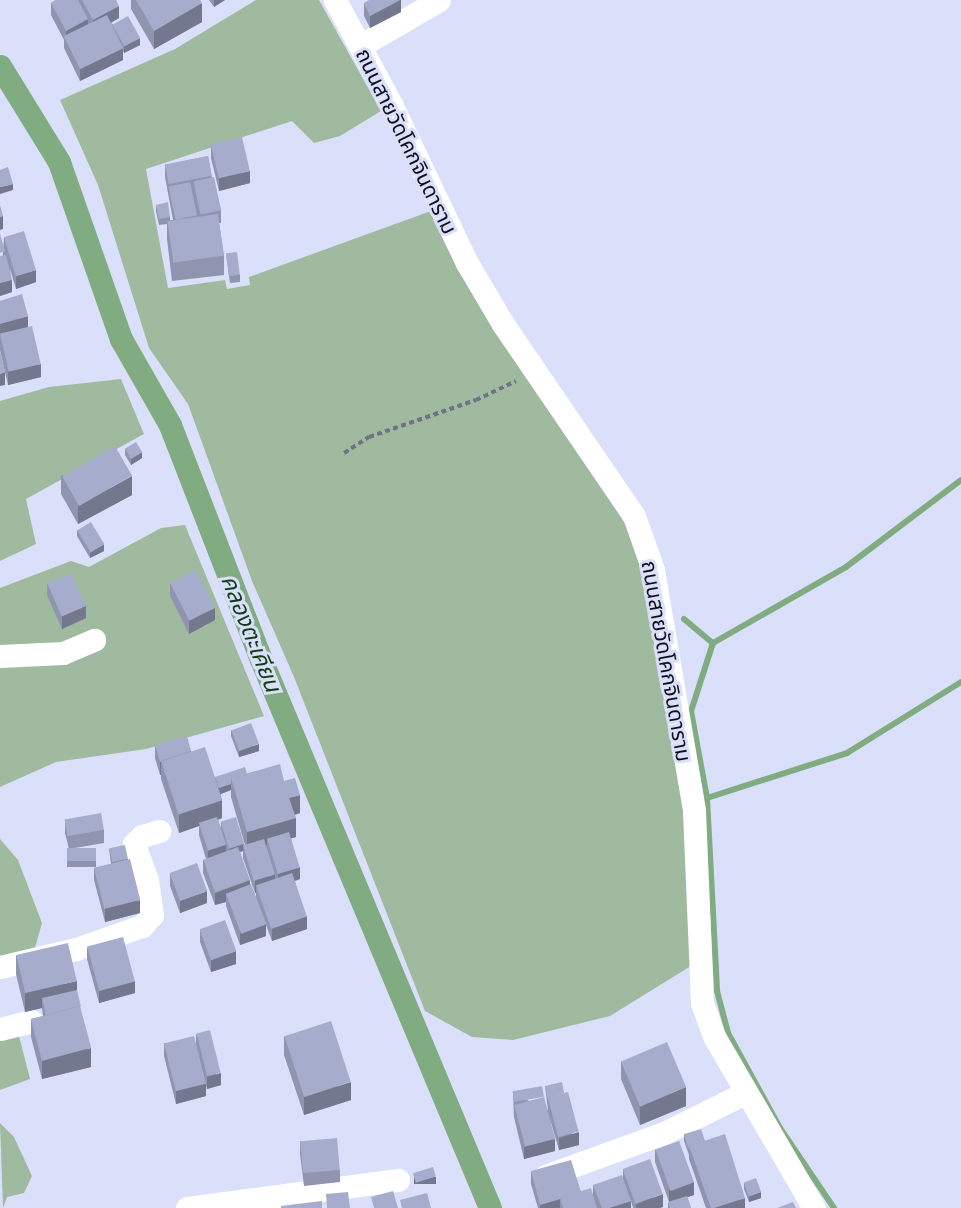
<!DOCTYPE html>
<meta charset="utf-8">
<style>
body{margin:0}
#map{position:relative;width:961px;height:1208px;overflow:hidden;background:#dbe0fa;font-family:"Noto Serif","Noto Sans Thai",serif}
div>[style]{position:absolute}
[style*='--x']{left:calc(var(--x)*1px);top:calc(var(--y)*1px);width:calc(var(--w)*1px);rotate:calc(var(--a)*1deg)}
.green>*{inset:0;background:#9fba9e}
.stream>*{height:6px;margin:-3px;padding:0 3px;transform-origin:3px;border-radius:3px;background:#81ab81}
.canal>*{height:23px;margin:-11.5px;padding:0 11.5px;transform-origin:11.5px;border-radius:11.5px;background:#81ab81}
.path>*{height:3.5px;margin-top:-1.75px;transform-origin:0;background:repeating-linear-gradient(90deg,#6f7385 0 5px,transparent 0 8.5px)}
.minor>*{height:23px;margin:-11.5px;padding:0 11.5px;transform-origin:11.5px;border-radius:11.5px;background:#fff}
.wall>*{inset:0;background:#8f94af;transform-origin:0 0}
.shaded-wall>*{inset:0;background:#74788e;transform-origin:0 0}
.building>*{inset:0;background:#a6accb;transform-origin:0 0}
span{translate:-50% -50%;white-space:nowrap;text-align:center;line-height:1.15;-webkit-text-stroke:6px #dbe0fa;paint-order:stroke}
.street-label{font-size:21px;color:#0d0f1a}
.water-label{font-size:23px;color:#103d13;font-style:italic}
</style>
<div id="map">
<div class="green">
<i style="clip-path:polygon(256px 0,319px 0,381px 111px,340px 136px,314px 143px,292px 121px,146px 169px,168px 288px,225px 280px,227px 289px,250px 285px,249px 277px,431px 211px,618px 504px,643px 571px,683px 807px,694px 964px,610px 1016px,513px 1040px,472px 1037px,425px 1011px,294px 677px,252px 581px,188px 404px,149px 348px,98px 185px,60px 100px,175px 49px)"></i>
<i style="clip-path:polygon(121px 379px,144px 434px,26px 499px,36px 544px,0 561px,0 401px,49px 387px)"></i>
<i style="clip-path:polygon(185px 525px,264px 716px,146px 749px,56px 762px,0 787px,0 588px,71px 561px,89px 567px,161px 528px)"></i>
<i style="clip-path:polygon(0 839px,18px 860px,42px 923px,34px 951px,0 960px)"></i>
<i style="clip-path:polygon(19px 1036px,30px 1079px,0 1090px,0 1039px)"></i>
<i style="clip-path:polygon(0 1123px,14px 1137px,32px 1176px,24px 1193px,7px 1197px,3px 1208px)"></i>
</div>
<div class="stream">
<i style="--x:684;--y:619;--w:38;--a:40"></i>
<i style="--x:713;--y:643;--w:71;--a:107.9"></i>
<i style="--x:691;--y:711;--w:88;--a:79.6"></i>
<i style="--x:707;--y:798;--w:193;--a:87"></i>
<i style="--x:717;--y:991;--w:43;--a:75.3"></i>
<i style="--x:728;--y:1033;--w:108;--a:61.3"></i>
<i style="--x:780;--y:1128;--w:97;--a:56"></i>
<i style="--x:713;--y:643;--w:153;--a:-29.7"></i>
<i style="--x:846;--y:567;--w:144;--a:-37.1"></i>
<i style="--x:707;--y:798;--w:147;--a:-17.8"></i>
<i style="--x:847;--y:753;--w:134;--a:-31.9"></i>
</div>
<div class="canal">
<i style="--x:0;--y:66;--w:113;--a:58.4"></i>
<i style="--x:59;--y:162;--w:188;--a:70.7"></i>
<i style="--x:121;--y:339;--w:99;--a:60.3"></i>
<i style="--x:170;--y:425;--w:249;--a:68.8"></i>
<i style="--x:260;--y:657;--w:597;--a:67.34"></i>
</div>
<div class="path">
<i style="--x:344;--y:453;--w:30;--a:-33"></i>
<i style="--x:369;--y:437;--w:113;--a:-19.1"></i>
<i style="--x:476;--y:400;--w:44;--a:-25.4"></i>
</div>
<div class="minor">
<i style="--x:335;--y:0;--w:120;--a:61.7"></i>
<i style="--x:392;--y:106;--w:174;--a:64.5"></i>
<i style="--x:467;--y:263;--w:71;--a:59.5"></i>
<i style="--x:503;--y:324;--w:232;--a:55.7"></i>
<i style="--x:634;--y:516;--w:57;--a:70.6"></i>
<i style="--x:653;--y:570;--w:244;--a:80.3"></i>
<i style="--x:694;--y:811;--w:192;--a:87.6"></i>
<i style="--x:702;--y:1003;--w:37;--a:70"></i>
<i style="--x:715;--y:1038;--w:197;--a:59.8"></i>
<i style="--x:360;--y:46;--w:91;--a:-30.2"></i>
<i style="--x:0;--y:656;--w:63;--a:-2.7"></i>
<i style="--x:63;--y:653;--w:34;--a:-23"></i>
<i style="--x:0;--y:967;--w:78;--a:-13.3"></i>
<i style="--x:76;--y:949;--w:70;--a:-19.2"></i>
<i style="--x:142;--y:926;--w:15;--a:-48"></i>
<i style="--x:152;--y:915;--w:35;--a:-98"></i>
<i style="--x:147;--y:880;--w:38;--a:-110"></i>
<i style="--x:134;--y:844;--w:11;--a:-45"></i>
<i style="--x:142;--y:836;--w:18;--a:-16"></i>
<i style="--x:0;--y:1029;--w:33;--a:-14"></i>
<i style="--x:545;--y:1176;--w:127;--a:-19.9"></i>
<i style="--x:664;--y:1133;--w:90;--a:-26.3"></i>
<i style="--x:187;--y:1208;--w:213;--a:-7.6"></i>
</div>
<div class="wall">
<i style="clip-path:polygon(56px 0,116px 0,119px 18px,111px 23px,140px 45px,124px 53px,123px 51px,123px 60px,80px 81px,64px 48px,64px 40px,51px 15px,51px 3px)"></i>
<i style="clip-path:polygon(131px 0,200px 0,202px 22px,154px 49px,131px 9px)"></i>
<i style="clip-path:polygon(209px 0,225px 0,214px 7px)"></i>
<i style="clip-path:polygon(401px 0,401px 12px,370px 28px,364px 16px,364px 3px)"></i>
<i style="clip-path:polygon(211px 145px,250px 183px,219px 191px,211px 158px)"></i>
<i style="clip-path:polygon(208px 156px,212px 178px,221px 210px,221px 223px,219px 223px,224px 256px,224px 275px,172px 281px,167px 239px,167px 224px,159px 225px,156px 211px,156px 205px,170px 217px,170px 220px,173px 220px,165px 177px,165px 165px)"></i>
<i style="clip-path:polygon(4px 237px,36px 282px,16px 289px,10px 269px,12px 292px,0 296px)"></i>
<i style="clip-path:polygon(226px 254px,240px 275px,240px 282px,230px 283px)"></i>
<i style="clip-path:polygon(0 301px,28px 327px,41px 377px,8px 385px,0 350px)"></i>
<i style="clip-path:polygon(125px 449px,142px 458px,131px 465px,125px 455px)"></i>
<i style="clip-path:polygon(61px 475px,132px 495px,78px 524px,61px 494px)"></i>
<i style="clip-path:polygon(77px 530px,104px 551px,90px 558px,77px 536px)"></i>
<i style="clip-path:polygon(47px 583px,86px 618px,62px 629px,47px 595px)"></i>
<i style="clip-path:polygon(170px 583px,215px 620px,189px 634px,170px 596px)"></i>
<i style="clip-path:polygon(231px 730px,259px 751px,239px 757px,231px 736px)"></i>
<i style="clip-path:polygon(evenodd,155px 745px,191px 751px,215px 777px,247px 774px,284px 781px,300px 813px,295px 815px,296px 837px,291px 838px,300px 879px,295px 881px,307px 929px,272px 941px,266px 925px,266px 936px,240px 945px,226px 906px,226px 902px,215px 905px,203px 873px,203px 860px,206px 859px,199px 835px,199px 826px,179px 833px,161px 779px,161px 774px,160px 775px,155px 758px,155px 745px,231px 790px,231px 797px,245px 845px,244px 845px,221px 822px,221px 828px,218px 820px,222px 818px,221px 794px,231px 790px,155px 745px,243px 851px,243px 858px,255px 893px,256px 893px,256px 898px,250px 884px,240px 852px,243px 851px)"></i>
<i style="clip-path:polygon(65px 820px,104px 830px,104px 843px,69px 849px,65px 833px)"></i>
<i style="left:96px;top:848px;width:19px;height:29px;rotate:90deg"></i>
<i style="clip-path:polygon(109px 849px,128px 859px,140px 913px,105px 922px,94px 880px,94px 868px,111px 864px)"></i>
<i style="clip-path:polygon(170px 873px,207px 903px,180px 913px,170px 886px)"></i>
<i style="clip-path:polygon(200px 929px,236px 964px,211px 972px,200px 942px)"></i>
<i style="clip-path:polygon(87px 947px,135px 993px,99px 1003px,87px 959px)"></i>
<i style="clip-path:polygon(16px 955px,77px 992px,91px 1067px,42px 1079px,31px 1037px,31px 1019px,43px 1016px,42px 1008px,25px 1012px,16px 974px)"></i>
<i style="clip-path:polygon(196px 1033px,221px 1085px,207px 1089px,206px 1085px,206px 1096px,176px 1104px,164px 1056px,164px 1043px,196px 1044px)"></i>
<i style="clip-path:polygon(284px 1036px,351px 1100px,304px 1115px,284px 1055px)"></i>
<i style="clip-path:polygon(621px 1061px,686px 1106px,640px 1125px,621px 1079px)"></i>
<i style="clip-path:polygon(545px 1086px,579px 1145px,559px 1150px,550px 1119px,555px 1151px,524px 1159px,514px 1117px,513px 1093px,548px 1110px)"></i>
<i style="clip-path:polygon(684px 1134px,705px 1141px,745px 1208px,706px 1208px,689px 1159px,689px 1155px,684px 1141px)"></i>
<i style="clip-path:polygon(300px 1141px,340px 1170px,340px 1182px,304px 1186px,300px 1154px)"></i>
<i style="clip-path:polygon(655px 1149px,694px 1195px,687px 1197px,691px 1208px,668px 1208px,668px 1202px,669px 1202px,655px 1162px)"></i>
<i style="clip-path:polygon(623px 1169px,663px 1207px,659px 1208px,633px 1208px,631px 1201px,631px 1208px,538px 1208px,531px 1184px,531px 1171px,593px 1196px,593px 1185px,623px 1180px)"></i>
<i style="clip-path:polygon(744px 1183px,761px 1198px,749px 1202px,744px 1189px)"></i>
</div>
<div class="shaded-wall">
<i style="clip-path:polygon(214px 0,225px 0,214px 7px)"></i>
<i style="clip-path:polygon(400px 0,401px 0,401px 12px,370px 28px,370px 16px)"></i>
<i style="clip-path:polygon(202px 3px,202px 22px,154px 49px,154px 31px)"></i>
<i style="clip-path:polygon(119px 6px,119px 18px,93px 32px,93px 20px)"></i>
<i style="clip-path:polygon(88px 19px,88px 31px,66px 40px,66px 31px)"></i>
<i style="clip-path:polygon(140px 38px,140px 45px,124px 53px,124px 46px)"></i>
<i style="clip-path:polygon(123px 48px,123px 60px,80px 81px,80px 68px)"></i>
<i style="clip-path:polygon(250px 171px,250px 183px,219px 191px,219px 178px)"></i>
<i style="clip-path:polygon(13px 184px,13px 190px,0 194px,0 187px)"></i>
<i style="clip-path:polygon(3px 216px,3px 229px,0 230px,0 217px)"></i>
<i style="clip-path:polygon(36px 270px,36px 282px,16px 289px,16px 276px)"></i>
<i style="clip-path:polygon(12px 280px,12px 292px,0 296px,0 283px)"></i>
<i style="clip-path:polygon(28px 316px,28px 328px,0 336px,0 324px)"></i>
<i style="clip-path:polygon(41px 364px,41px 377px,8px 385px,8px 372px)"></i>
<i style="clip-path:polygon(5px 372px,5px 385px,0 386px,0 374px)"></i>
<i style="clip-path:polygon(142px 452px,142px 458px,131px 465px,131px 458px)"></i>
<i style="clip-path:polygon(132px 476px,132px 495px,78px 524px,78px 506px)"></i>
<i style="clip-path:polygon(104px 544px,104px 551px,90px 558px,90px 552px)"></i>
<i style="clip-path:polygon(86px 606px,86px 618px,62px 629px,62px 616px)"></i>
<i style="clip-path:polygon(215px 608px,215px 620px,189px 634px,189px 621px)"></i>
<i style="clip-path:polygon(259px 744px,259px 751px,239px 757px,239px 751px)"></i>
<i style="left:160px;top:762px;width:1px;height:13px"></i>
<i style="clip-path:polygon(231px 784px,231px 790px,218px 795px,218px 788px)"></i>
<i style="clip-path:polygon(300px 795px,300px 813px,289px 816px,289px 798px)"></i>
<i style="clip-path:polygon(222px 800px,222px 818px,200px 826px,199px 823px,199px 826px,179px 833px,179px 814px)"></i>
<i style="clip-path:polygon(296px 818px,296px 837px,269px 845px,267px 839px,267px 845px,247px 851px,247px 832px)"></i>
<i style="clip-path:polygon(244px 844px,243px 851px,229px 855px,229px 849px)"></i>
<i style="clip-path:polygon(226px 845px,226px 858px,208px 864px,208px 851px)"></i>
<i style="clip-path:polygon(300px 867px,300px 879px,278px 886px,278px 873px)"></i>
<i style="clip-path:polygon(275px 874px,275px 886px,256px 886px,256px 893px,255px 893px,255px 880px)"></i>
<i style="clip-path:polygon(250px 880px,250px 892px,226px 893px,226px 902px,215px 905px,215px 893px)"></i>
<i style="clip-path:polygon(207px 891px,207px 903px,180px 913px,180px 901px)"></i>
<i style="clip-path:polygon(140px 900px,140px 913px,105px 922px,105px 909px)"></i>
<i style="clip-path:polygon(307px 916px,307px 929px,272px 941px,272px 929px)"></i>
<i style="clip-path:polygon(266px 924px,266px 936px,240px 945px,240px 933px)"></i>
<i style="clip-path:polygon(236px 951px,236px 964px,211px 972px,211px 960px)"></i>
<i style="clip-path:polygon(77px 981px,77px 999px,42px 998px,42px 1008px,25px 1012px,25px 993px)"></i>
<i style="clip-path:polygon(135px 981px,135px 993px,99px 1003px,99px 990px)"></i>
<i style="clip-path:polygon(91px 1048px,91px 1067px,42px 1079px,42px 1061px)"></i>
<i style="clip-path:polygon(221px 1073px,221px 1085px,207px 1089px,207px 1077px)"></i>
<i style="clip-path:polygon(351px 1082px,351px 1100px,304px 1115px,304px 1097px)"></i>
<i style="clip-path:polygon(206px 1084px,206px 1096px,176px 1104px,176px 1091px)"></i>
<i style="clip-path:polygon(686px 1087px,686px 1106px,640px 1125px,640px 1106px)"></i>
<i style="clip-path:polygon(579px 1132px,579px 1145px,559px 1150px,559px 1138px)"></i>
<i style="clip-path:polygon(555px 1139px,555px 1151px,524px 1159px,524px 1147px)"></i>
<i style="left:436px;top:1177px;width:7px;height:22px;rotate:90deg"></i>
<i style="clip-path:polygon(694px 1182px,694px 1195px,669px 1203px,669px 1190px)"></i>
<i style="clip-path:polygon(761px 1192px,761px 1198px,749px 1202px,749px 1196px)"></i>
<i style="clip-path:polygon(663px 1194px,663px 1207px,659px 1208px,636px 1208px,636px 1204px)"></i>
<i style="clip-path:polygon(745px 1198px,745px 1208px,714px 1208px)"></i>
<i style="clip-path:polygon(560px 1199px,560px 1208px,540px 1208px,540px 1205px)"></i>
<i style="clip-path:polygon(631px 1201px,631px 1208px,609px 1208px)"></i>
</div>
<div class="building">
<i style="clip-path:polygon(56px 0,78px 0,88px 19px,66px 31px,51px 3px)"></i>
<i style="clip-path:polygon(82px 0,116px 0,119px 6px,93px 20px)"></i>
<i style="clip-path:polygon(136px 0,200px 0,202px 3px,154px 31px)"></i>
<i style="clip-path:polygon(369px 0,400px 0,370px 16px,364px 3px)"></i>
<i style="left:107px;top:15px;width:37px;height:48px;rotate:64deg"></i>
<i style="left:128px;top:16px;width:25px;height:18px;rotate:61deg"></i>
<i style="left:242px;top:137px;width:35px;height:32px;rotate:77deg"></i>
<i style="left:208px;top:156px;width:20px;height:44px;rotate:79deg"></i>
<i style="clip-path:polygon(8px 167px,13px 184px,0 187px,0 170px)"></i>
<i style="left:214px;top:177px;width:34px;height:21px;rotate:78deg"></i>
<i style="left:190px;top:182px;width:34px;height:22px;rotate:78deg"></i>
<i style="clip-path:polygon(168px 202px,170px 217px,159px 219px,156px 205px)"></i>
<i style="clip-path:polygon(0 205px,3px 216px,0 217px)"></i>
<i style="left:218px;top:214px;width:42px;height:51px;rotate:82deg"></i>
<i style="left:24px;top:231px;width:41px;height:21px;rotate:73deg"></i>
<i style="clip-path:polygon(0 234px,5px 251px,0 253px)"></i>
<i style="left:237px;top:252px;width:23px;height:11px;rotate:83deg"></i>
<i style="clip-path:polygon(6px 255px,12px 280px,0 283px,0 256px)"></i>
<i style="clip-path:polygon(22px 294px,28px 316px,0 324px,0 301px)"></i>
<i style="left:32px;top:326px;width:39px;height:33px;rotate:77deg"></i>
<i style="clip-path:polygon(0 351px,5px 372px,0 374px)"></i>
<i style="left:136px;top:442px;width:12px;height:13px;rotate:59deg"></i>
<i style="left:115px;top:446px;width:34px;height:61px;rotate:60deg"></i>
<i style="left:91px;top:522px;width:26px;height:16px;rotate:59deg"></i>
<i style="left:196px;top:570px;width:42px;height:29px;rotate:63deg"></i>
<i style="left:71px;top:573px;width:36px;height:26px;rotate:66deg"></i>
<i style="left:251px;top:723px;width:22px;height:21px;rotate:69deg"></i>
<i style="clip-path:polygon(187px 736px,191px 751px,161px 761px,161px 762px,160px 762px,155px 745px)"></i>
<i style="left:205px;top:747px;width:56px;height:46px;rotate:72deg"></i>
<i style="clip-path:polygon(280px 764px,284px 781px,295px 778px,300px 795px,289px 798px,296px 818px,247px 832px,231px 778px)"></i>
<i style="clip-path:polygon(245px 767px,247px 774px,231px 778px,231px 784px,219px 788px,215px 777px)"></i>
<i style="left:101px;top:813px;width:17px;height:37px;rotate:80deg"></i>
<i style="left:217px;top:817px;width:29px;height:19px;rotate:72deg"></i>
<i style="left:236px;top:817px;width:28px;height:16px;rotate:73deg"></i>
<i style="left:289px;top:832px;width:37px;height:23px;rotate:73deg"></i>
<i style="left:264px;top:839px;width:37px;height:22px;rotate:73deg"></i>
<i style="left:125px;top:845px;width:14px;height:16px;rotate:78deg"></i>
<i style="left:238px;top:847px;width:35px;height:37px;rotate:70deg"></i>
<i style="left:96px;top:848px;width:13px;height:29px;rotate:90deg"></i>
<i style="left:130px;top:859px;width:42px;height:37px;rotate:76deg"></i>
<i style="left:197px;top:863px;width:30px;height:29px;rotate:70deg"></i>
<i style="left:292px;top:873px;width:46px;height:38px;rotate:71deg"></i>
<i style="left:251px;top:884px;width:43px;height:27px;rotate:69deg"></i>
<i style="left:225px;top:920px;width:33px;height:27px;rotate:70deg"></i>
<i style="left:123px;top:937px;width:46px;height:37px;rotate:75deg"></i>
<i style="left:68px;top:943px;width:39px;height:53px;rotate:77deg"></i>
<i style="clip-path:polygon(77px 990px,81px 1007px,80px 1006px,46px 1015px,42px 998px)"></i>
<i style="left:80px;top:1006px;width:43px;height:51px;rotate:75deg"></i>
<i style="left:331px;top:1021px;width:64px;height:49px;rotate:72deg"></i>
<i style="left:210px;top:1030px;width:44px;height:14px;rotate:76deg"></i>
<i style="left:194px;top:1036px;width:49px;height:31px;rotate:76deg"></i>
<i style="left:667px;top:1042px;width:49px;height:50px;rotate:67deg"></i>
<i style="clip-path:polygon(562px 1082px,564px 1093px,548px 1098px,548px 1100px,545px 1086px)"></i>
<i style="left:542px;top:1086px;width:11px;height:30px;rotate:80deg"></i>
<i style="left:568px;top:1092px;width:41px;height:21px;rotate:75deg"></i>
<i style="left:544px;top:1097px;width:43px;height:31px;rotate:75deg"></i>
<i style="clip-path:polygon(701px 1129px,705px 1141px,689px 1146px,688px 1149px,684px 1134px)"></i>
<i style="clip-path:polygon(725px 1134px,745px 1198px,714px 1208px,711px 1208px,689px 1146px)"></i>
<i style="left:337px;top:1138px;width:32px;height:37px;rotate:85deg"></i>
<i style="left:679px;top:1141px;width:44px;height:25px;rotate:70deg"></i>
<i style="left:650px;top:1159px;width:37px;height:29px;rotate:70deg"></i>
<i style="clip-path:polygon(571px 1160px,581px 1192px,560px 1198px,560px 1199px,540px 1205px,531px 1171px)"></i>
<i style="left:433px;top:1167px;width:10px;height:21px;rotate:73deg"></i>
<i style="clip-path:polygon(622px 1175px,631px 1201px,609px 1208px,602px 1208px,593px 1185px)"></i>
<i style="left:756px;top:1178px;width:15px;height:13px;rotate:70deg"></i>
<i style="clip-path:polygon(591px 1188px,597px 1208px,563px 1208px,560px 1198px)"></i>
<i style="clip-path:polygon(393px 1191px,398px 1208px,374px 1208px,371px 1197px)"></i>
<i style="clip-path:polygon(348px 1192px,350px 1208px,327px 1208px,326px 1194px)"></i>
<i style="clip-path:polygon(427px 1193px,431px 1208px,402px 1208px,400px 1200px)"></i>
<i style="clip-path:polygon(687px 1196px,691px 1208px,670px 1208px,668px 1202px)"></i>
<i style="clip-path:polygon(322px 1201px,322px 1208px,281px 1208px,281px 1206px)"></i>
<i style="clip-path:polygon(793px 1202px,796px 1208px,777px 1208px)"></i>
</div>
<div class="street-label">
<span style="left:407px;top:141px;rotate:64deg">ถนนสายวัดโคกจินดาราม</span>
<span style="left:667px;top:661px;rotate:80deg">ถนนสายวัดโคกจินดาราม</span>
</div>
<div class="water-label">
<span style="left:252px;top:633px;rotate:68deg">คลองตะเคียน</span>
</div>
</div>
